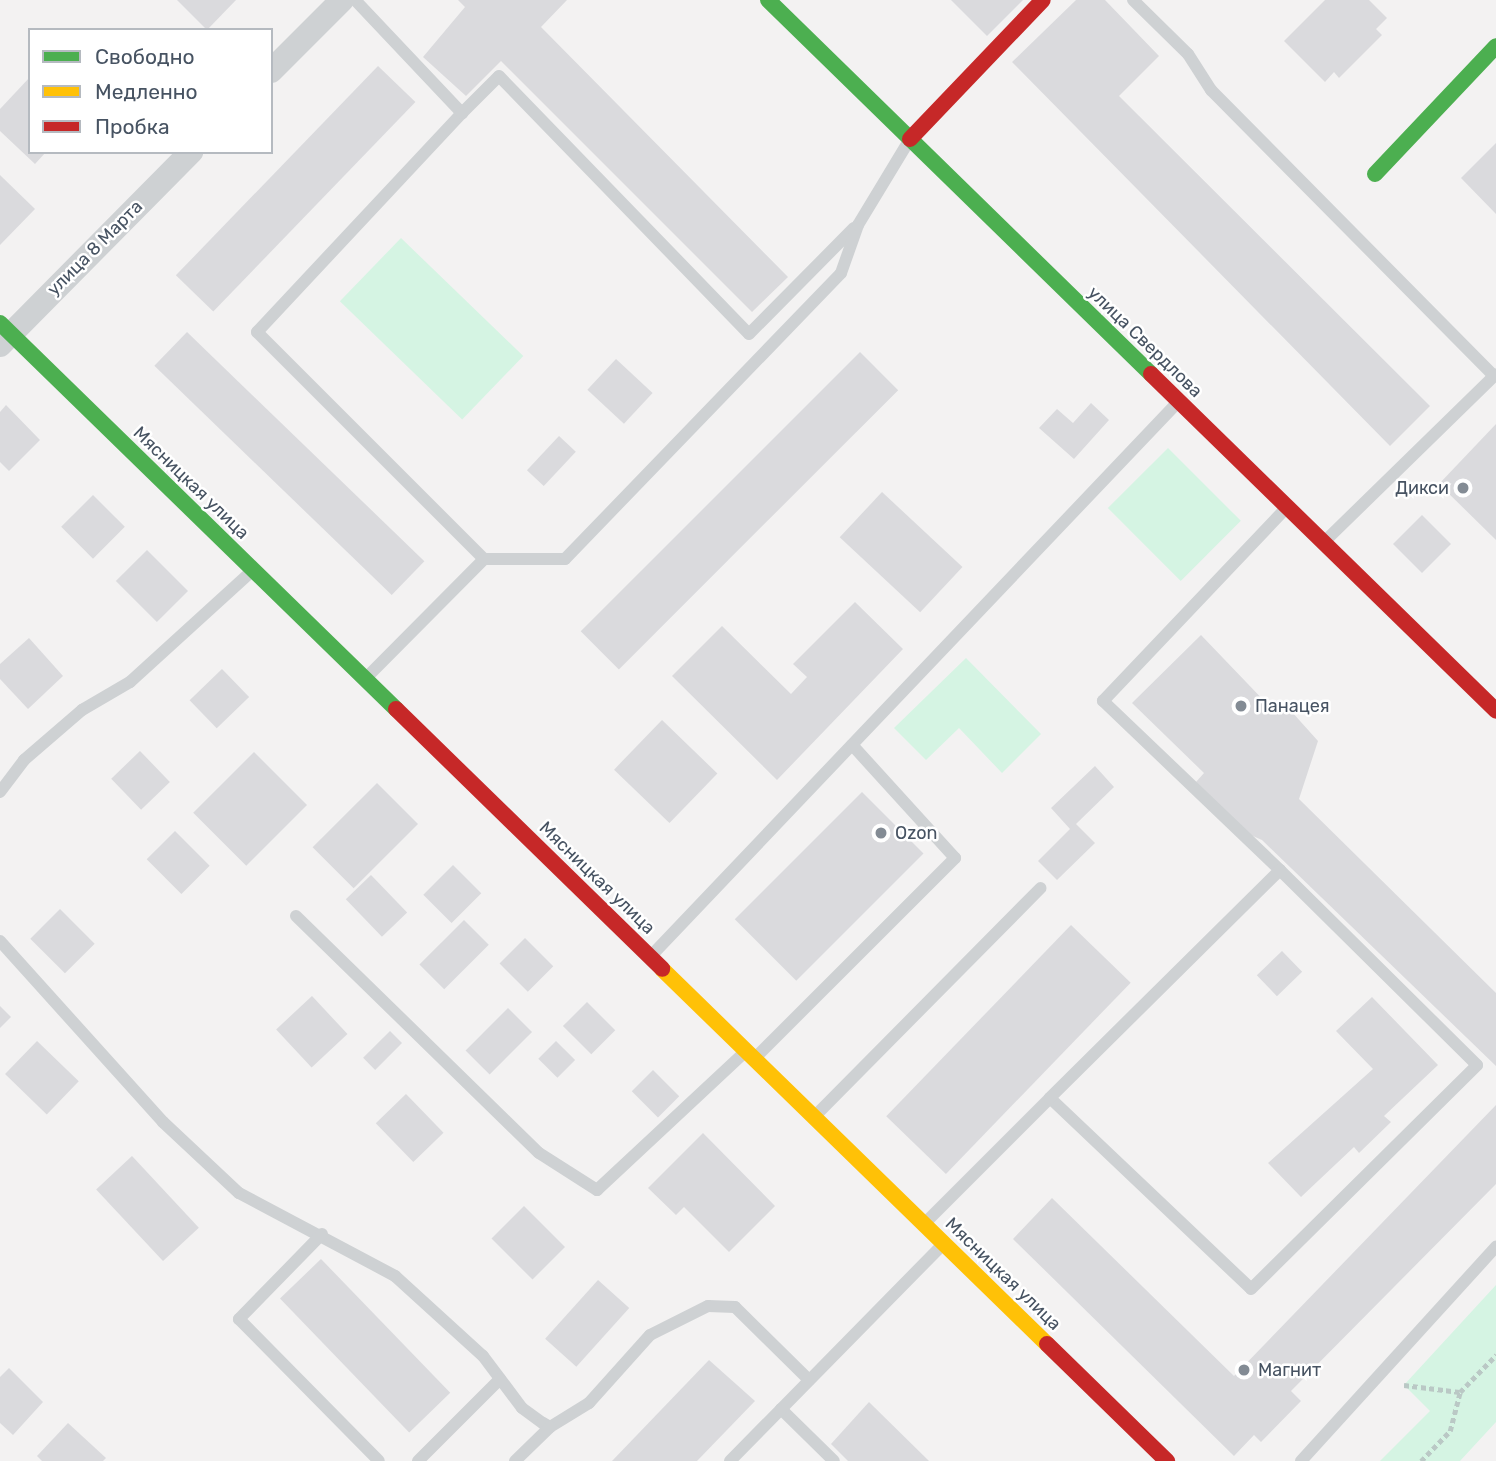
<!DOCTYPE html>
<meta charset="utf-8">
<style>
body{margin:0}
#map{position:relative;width:1496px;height:1461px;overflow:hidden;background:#f3f2f2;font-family:Rubik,sans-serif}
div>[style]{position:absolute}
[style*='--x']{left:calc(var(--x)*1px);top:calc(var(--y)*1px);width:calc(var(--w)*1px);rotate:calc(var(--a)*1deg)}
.green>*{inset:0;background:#d5f4e3;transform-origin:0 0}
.building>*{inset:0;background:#dadadd;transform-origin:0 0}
.path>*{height:4.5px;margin-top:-2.25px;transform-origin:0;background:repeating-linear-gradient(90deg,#bac8c5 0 5px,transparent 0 8.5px)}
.lane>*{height:12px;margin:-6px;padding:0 6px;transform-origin:6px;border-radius:6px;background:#ced1d3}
.street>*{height:24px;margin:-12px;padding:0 12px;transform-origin:12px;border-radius:12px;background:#ced1d3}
.fast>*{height:16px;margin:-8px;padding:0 8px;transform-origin:8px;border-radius:8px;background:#4caf50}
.slow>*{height:16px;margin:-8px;padding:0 8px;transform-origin:8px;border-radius:8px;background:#ffc107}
.jam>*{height:16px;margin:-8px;padding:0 8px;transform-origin:8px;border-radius:8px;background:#c62828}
.dots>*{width:19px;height:19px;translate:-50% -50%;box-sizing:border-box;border:4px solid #fff;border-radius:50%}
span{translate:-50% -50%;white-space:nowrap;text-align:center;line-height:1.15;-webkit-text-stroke:5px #fff;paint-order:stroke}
.street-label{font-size:18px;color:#475362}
.poi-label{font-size:18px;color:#475362}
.right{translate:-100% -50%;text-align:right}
.left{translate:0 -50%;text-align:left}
.legend{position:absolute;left:28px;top:28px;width:245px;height:126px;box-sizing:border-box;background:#fff;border:2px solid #b5bac0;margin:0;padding:9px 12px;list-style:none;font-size:21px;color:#475362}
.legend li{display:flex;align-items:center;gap:14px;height:35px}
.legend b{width:35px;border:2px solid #b5bac0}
</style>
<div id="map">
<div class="green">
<i style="left:401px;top:238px;width:170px;height:88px;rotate:44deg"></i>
<i style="left:1168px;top:448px;width:103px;height:85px;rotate:45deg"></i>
<i style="clip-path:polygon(966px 658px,1041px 734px,1002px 773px,959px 728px,926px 760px,894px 728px)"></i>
<i style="clip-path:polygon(1496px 1285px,1496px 1422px,1460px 1461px,1380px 1461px,1430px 1411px,1404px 1385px)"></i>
</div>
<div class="building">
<i style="clip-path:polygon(177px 0,236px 0,207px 30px)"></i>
<i style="clip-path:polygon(458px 0,567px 0,541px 27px,788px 277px,752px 312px,501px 61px,466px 96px,423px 57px,465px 7px)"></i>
<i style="clip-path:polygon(951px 0,1023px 0,987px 36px)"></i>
<i style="clip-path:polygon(1076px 0,1105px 0,1159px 56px,1119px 96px,1430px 406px,1390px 446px,1012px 62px)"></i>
<i style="clip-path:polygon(1325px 0,1369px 0,1387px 18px,1376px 29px,1382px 35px,1339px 78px,1334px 72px,1325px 82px,1284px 41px)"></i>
<i style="left:378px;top:66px;width:52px;height:291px;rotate:44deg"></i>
<i style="clip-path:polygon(30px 77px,30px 152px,46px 152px,35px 164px,0 131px,0 109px)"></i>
<i style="clip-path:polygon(1496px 143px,1496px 214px,1461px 178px)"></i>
<i style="clip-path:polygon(0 175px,35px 209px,0 245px)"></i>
<i style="left:187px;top:332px;width:330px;height:47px;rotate:44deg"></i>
<i style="left:860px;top:352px;width:54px;height:395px;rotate:45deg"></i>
<i style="left:616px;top:359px;width:50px;height:42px;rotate:43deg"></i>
<i style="clip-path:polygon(1091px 403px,1109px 420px,1074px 459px,1039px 428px,1057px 409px,1073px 423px)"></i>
<i style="clip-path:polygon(6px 405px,40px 440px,9px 471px,0 462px,0 412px)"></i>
<i style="clip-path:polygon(1496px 424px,1496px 540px,1439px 484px)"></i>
<i style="left:559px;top:436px;width:23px;height:47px;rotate:43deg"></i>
<i style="left:882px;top:492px;width:110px;height:62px;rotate:43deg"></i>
<i style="left:93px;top:495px;width:45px;height:45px;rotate:45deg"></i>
<i style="left:1422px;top:515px;width:41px;height:41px;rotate:45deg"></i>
<i style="left:147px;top:550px;width:58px;height:44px;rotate:45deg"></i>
<i style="clip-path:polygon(855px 602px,903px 649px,777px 780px,672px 676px,722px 626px,791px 694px,807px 677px,793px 664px)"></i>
<i style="clip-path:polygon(1201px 635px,1270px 707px,1283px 702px,1318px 741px,1299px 799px,1496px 993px,1496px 1066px,1262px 840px,1237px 829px,1196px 782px,1204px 773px,1132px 703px)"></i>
<i style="clip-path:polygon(29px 638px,63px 676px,28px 709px,0 679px,0 664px)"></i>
<i style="left:222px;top:669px;width:39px;height:45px;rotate:46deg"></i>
<i style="left:662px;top:720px;width:77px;height:69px;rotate:44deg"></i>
<i style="left:140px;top:751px;width:43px;height:40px;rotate:46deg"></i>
<i style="left:254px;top:752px;width:75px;height:86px;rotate:45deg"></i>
<i style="clip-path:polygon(1095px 766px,1114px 787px,1076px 824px,1095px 843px,1057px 880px,1038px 861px,1070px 829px,1051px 808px)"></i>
<i style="left:377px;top:783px;width:58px;height:91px;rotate:45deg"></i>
<i style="left:862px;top:792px;width:87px;height:180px;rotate:45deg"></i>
<i style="left:175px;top:831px;width:49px;height:40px;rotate:45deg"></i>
<i style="left:453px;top:865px;width:40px;height:42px;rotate:45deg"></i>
<i style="left:371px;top:875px;width:52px;height:35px;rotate:46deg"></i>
<i style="left:60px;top:909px;width:49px;height:42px;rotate:45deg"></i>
<i style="left:464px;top:920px;width:35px;height:63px;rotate:45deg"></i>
<i style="left:1071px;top:925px;width:83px;height:266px;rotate:44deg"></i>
<i style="left:525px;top:938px;width:40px;height:36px;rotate:45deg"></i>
<i style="left:1282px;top:951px;width:29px;height:35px;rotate:46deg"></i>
<i style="left:312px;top:996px;width:52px;height:49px;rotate:47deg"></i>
<i style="clip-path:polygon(1372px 997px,1438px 1065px,1384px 1116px,1391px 1122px,1359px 1153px,1354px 1147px,1301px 1197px,1268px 1163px,1373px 1069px,1336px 1031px)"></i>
<i style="left:587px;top:1002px;width:40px;height:34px;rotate:45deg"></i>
<i style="clip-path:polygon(0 1006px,11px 1017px,0 1028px)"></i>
<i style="left:508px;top:1008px;width:34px;height:60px;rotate:45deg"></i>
<i style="left:390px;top:1031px;width:17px;height:38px;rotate:45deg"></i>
<i style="left:37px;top:1041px;width:58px;height:46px;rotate:44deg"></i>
<i style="left:556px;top:1041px;width:27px;height:25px;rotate:45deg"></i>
<i style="left:653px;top:1070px;width:37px;height:30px;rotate:45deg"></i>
<i style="left:406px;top:1094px;width:54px;height:42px;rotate:46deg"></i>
<i style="clip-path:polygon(1496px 1105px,1496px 1184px,1291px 1391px,1301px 1401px,1261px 1442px,1254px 1435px,1234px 1456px,1013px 1239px,1052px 1198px,1234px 1376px)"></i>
<i style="clip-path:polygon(703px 1133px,775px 1206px,729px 1252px,684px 1207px,676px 1215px,648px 1188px)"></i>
<i style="left:132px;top:1156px;width:98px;height:49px;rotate:47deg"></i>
<i style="left:524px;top:1206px;width:58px;height:46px;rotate:45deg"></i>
<i style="left:321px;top:1259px;width:186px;height:57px;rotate:46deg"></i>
<i style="left:598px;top:1280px;width:42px;height:79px;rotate:42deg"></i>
<i style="clip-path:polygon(709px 1360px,755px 1401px,697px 1461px,612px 1461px)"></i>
<i style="clip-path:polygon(9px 1368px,43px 1402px,13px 1435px,0 1423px,0 1377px)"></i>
<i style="clip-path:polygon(869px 1402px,929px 1461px,848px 1461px,831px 1444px)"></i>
<i style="clip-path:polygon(68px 1423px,106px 1458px,103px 1461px,42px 1461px,37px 1456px)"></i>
</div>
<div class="path">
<i style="--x:1404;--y:1385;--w:56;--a:7.1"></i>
<i style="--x:1421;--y:1461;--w:42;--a:-46"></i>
<i style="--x:1450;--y:1431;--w:40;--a:-75.6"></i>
<i style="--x:1460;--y:1392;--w:52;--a:-45.8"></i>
</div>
<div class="lane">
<i style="--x:355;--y:0;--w:156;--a:46.6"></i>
<i style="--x:462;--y:113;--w:300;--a:133.1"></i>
<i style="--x:257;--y:332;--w:321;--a:45"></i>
<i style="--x:1133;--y:0;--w:77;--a:44.5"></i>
<i style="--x:1188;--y:54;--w:43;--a:57.4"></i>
<i style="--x:1211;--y:90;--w:400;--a:45.3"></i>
<i style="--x:462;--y:113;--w:52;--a:-45"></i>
<i style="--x:499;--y:76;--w:359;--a:45.9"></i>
<i style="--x:749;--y:334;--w:149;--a:-45.3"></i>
<i style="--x:1324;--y:542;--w:240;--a:-44.3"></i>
<i style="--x:366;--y:678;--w:168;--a:-45.2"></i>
<i style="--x:484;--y:559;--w:81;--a:0"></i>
<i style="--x:565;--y:559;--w:397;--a:-46"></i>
<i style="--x:841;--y:273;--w:51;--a:-70.5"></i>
<i style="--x:858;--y:225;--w:100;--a:-58.8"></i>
<i style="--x:0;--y:792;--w:40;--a:-53"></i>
<i style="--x:24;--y:760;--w:77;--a:-40.8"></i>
<i style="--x:82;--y:710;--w:56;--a:-30.3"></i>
<i style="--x:130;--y:682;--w:166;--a:-42.3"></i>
<i style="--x:1280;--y:870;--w:245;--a:-136.3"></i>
<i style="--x:1103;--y:701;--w:266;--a:-46.5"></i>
<i style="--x:296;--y:916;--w:339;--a:44.3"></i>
<i style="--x:539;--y:1153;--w:69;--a:32.5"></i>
<i style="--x:597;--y:1190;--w:204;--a:-43"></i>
<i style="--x:0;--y:941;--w:244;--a:48"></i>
<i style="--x:163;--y:1122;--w:104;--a:43.1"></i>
<i style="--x:239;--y:1193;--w:177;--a:28"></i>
<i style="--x:395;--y:1276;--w:119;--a:42.3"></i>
<i style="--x:483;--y:1356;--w:65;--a:53.1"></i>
<i style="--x:522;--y:1408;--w:26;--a:36"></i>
<i style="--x:543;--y:1423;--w:8;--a:30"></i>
<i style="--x:550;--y:1427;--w:46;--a:-31.6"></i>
<i style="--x:589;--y:1403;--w:91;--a:-48.1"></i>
<i style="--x:650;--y:1335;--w:65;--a:-26.6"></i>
<i style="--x:708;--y:1306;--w:27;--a:2"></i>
<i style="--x:735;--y:1307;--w:104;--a:44.6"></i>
<i style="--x:651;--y:956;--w:766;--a:-46.43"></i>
<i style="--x:755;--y:1058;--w:283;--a:-45"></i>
<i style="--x:955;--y:858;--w:153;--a:-132.3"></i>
<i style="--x:814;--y:1117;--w:322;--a:-45.3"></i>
<i style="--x:926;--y:1222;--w:175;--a:-45"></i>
<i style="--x:1050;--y:1098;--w:277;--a:43.5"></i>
<i style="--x:1251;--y:1289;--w:318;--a:-44.7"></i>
<i style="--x:1477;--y:1065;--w:277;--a:-135.3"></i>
<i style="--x:1280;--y:870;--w:324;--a:135.3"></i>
<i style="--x:322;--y:1234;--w:119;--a:134.3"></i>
<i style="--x:239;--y:1319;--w:199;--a:45.4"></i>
<i style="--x:781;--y:1409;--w:74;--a:44.5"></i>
<i style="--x:418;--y:1461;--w:116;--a:-45"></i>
<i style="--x:515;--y:1461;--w:49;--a:-44.2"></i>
<i style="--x:730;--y:1461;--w:304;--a:-45.5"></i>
<i style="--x:1301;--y:1461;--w:290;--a:-47.7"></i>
</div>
<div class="street">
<i style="--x:271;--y:71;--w:100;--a:-45"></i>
<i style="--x:0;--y:345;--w:272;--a:-45.3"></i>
</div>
<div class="fast">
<i style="--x:768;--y:0;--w:535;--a:44.32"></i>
<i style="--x:1375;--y:174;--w:176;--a:-46.6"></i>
<i style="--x:0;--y:323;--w:553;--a:44.27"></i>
</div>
<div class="slow">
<i style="--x:662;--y:969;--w:537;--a:44.25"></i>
</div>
<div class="jam">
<i style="--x:910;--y:139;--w:192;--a:-46.3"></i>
<i style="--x:1151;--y:374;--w:482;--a:44.3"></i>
<i style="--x:396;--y:709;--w:372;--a:44.3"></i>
<i style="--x:1047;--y:1344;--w:168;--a:44.3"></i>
</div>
<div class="dots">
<i style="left:1463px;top:488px;background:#838b94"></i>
<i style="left:1241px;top:706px;background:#838b94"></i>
<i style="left:881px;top:833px;background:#838b94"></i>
<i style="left:1244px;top:1370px;background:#838b94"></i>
</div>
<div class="street-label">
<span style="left:95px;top:248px;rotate:-45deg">улица 8 Марта</span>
<span style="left:1145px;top:342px;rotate:44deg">улица Свердлова</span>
<span style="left:191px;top:483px;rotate:44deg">Мясницкая улица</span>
<span style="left:597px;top:878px;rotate:44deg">Мясницкая улица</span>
<span style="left:1003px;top:1274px;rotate:44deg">Мясницкая улица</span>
</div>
<div class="poi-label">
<span class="right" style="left:1449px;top:488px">Дикси</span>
<span class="left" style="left:1255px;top:706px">Панацея</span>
<span class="left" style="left:895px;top:833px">Ozon</span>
<span class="left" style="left:1258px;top:1370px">Магнит</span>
</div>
<ul class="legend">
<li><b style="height:9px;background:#4caf50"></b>Свободно</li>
<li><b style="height:9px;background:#ffc107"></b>Медленно</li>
<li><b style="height:9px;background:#c62828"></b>Пробка</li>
</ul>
</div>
